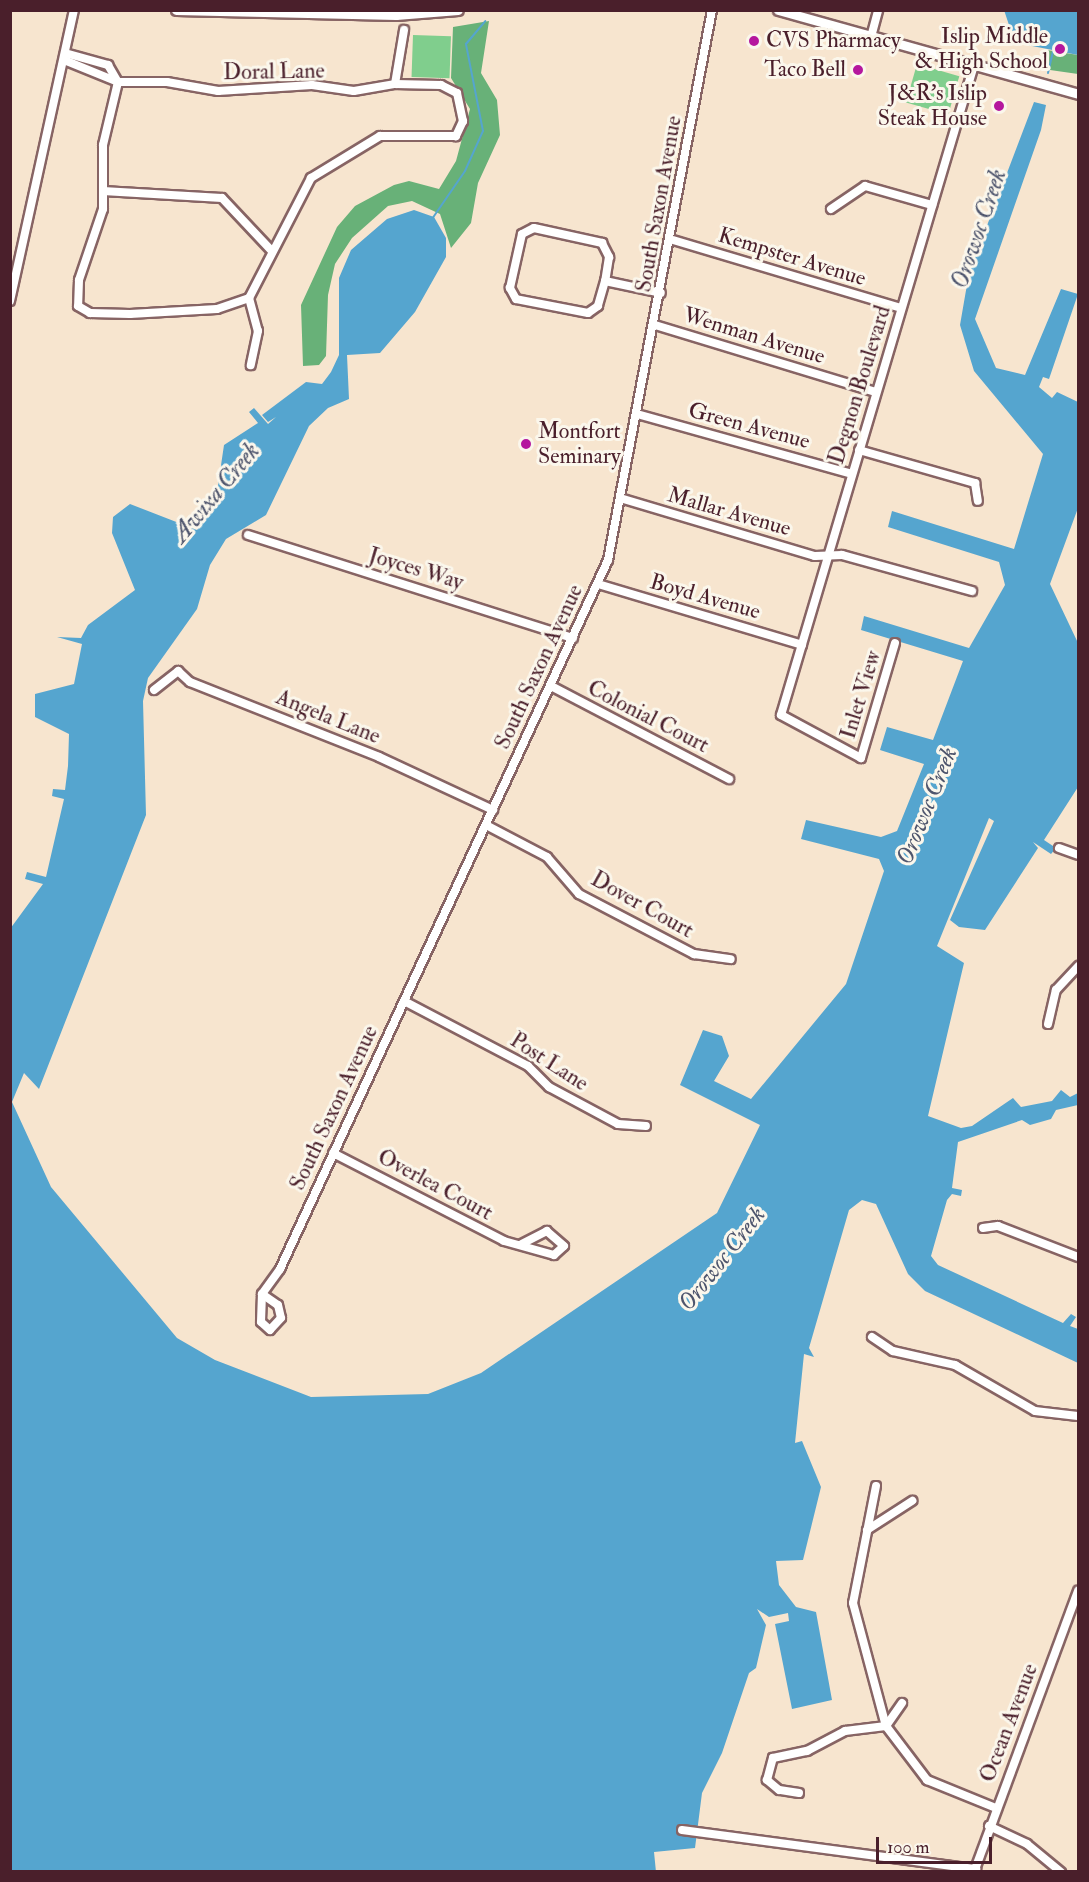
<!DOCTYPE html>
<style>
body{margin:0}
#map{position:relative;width:1089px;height:1882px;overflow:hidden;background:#f7e5cf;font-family:"IM FELL Double Pica",serif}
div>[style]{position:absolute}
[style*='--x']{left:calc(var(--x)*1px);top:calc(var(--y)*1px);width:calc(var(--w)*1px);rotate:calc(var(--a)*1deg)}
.green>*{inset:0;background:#80ce8d;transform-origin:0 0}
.forest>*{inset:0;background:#68b178}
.water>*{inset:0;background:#55a5cf}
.stream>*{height:2px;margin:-1px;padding:0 1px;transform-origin:1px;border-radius:1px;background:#55a5cf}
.roads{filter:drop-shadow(2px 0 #876464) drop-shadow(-2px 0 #876464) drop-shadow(0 2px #876464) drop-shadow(0 -2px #876464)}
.minor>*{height:8px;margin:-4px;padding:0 4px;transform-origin:4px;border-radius:4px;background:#fff}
.major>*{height:9px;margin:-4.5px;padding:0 4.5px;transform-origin:4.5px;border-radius:4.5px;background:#fff}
.dots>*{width:16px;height:16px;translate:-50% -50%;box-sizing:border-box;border:3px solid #fbf7ec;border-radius:50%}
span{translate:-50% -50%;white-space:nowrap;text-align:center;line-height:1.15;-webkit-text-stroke:6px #fbf7ec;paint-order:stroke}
.poi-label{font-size:22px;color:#4a1f2b}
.right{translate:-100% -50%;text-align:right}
.left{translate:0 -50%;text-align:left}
.street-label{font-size:22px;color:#4a1f2b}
.water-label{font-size:24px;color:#4e556d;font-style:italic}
.frame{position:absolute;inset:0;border:12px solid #4a1f2b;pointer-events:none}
.scale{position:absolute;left:876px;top:1837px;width:116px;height:27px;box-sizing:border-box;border:3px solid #4a1f2b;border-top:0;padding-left:8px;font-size:18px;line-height:21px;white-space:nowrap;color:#4a1f2b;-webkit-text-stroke:4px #fbf7ec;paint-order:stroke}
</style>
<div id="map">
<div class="green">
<i style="left:413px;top:35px;width:38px;height:42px;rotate:2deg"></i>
<i style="left:917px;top:64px;width:44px;height:40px;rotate:16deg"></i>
</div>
<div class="forest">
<i style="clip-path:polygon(489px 21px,481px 73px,497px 100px,500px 135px,478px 183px,471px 223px,451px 248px,440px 214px,412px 201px,388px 206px,352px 238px,335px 264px,328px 295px,326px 356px,319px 365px,303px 366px,301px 305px,337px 227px,355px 206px,394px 185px,409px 181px,439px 189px,456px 161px,470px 109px,451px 78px,453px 27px)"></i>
<i style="clip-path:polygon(1047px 50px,1078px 55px,1078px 74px,1043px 69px)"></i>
</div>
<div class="water">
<i style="clip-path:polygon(1004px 10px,1078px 11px,1078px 55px,1027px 45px,1012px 34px)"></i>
<i style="clip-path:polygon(1034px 102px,1046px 105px,1041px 130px,975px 319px,996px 368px,1025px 375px,1061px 289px,1078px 294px,1049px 379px,1043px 377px,1039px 387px,1052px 398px,1057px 392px,1078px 402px,1078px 508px,1050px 584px,1078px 643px,1078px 787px,1044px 840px,1056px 848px,1051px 854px,1033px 842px,1038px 848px,985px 930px,959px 927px,950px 920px,994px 821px,989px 818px,937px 946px,964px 963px,928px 1116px,961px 1128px,972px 1126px,1013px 1098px,1021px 1107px,1052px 1101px,1061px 1090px,1070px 1097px,1078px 1093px,1078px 1105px,1056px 1110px,1051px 1119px,1030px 1125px,1022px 1120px,958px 1142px,952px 1188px,962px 1190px,961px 1196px,952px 1194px,947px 1200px,931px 1256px,938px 1265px,1063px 1323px,1071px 1314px,1076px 1317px,1070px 1326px,1078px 1329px,1078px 1363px,925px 1291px,908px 1274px,876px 1204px,862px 1200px,849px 1210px,809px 1348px,814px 1357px,804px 1354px,795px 1443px,802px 1441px,821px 1487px,803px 1560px,776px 1561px,779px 1585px,796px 1607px,816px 1612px,832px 1700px,792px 1709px,775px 1624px,789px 1621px,788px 1613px,769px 1617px,757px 1609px,766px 1625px,756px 1668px,749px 1673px,722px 1753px,702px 1793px,695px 1848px,654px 1852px,656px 1872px,11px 1871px,10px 929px,43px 884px,25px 879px,27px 872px,46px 877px,64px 799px,52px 796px,53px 789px,65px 790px,68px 766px,69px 734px,35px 717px,35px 694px,74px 684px,82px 644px,57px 637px,81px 638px,88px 625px,135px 590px,112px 533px,113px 517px,130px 504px,197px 530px,216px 499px,224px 445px,258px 423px,249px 412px,254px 408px,268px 424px,276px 417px,268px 422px,262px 415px,306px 382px,322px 384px,331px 372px,339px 355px,339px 278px,351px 250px,387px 219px,414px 210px,434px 217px,446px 238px,446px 257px,415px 312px,380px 353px,347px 355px,349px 399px,328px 408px,309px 426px,266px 515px,226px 539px,210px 565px,197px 609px,148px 678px,143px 701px,146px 815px,39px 1089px,24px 1073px,12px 1102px,51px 1187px,177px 1338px,215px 1360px,311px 1397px,428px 1394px,481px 1373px,717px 1213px,760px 1125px,680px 1085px,703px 1030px,722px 1036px,729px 1056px,714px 1081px,751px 1099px,846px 984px,884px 871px,879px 859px,801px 839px,806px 820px,881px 837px,897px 831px,924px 764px,880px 750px,887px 727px,933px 740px,963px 661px,861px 630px,864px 616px,969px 648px,1005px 585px,999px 562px,888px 527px,892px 511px,1014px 549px,1043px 454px,974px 371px,960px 325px,969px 273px)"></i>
</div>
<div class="stream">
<i style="--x:1048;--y:73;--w:22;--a:-77"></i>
<i style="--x:432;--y:219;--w:58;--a:-55.5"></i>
<i style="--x:465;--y:171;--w:44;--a:-65.8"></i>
<i style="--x:483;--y:131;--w:89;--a:-101.1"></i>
<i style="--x:466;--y:44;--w:30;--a:-50"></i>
</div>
<div class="roads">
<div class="minor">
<i style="--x:871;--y:37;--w:28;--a:-75"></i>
<i style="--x:65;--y:53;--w:45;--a:15.6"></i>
<i style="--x:108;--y:65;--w:20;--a:60"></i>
<i style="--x:118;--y:82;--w:65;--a:103.4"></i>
<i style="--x:103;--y:145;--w:64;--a:90"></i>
<i style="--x:103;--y:209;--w:75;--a:108.7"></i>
<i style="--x:79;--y:280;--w:26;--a:92"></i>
<i style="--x:78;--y:306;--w:14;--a:30"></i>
<i style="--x:90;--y:313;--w:40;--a:1.4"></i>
<i style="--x:130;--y:314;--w:87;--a:-3.3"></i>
<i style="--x:217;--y:309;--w:34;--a:-19"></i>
<i style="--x:64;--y:60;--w:58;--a:22.2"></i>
<i style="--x:118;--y:82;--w:49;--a:0"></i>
<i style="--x:167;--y:82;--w:52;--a:10"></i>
<i style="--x:218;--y:91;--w:94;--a:-3.7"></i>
<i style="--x:312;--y:85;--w:42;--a:8.1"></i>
<i style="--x:354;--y:91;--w:42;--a:-9.7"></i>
<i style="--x:395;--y:84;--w:46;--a:1.2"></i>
<i style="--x:441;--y:85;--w:18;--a:27"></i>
<i style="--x:457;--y:93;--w:29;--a:78"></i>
<i style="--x:463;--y:121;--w:17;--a:115"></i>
<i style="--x:456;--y:136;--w:76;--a:180"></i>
<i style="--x:380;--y:136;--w:81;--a:148.7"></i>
<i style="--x:311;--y:178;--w:135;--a:117.3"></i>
<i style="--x:395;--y:84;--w:55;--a:-80.5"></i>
<i style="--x:103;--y:191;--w:119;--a:3.4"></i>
<i style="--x:222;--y:198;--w:71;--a:46.7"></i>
<i style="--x:831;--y:209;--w:41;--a:-34.1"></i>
<i style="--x:865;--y:186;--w:70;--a:15.8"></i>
<i style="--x:673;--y:240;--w:238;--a:16.6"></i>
<i style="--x:605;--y:281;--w:26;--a:106"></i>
<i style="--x:598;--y:306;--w:12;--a:145"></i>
<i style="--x:588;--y:313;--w:73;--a:-169"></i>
<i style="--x:516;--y:299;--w:13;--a:-119"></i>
<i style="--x:510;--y:288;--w:55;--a:-77.5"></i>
<i style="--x:522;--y:234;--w:13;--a:-27"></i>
<i style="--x:534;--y:228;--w:70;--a:12.4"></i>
<i style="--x:602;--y:243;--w:16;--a:63"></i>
<i style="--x:609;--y:257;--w:24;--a:99"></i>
<i style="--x:605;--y:281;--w:57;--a:12.1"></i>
<i style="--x:249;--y:298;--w:34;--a:75"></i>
<i style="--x:258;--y:331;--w:35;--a:102"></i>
<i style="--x:10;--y:301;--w:298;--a:-77.6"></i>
<i style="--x:655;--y:325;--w:231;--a:16.9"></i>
<i style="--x:637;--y:414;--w:223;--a:15.6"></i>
<i style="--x:859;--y:450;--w:121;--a:15.9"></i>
<i style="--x:975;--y:483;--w:18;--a:81"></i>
<i style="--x:620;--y:498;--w:203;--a:16.6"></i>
<i style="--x:815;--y:556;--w:27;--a:-2"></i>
<i style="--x:842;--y:555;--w:135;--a:15.5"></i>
<i style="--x:248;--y:535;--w:341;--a:17.6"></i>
<i style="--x:598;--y:584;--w:213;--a:16.6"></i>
<i style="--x:895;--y:643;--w:120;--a:106.5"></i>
<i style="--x:861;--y:758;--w:91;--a:-151.7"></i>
<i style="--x:781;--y:715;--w:678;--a:-73.46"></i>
<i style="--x:551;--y:686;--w:201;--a:27.6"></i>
<i style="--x:154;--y:690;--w:31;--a:-38"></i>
<i style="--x:178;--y:671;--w:16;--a:43"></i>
<i style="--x:190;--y:682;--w:203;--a:21.6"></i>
<i style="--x:379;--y:757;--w:126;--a:24.9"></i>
<i style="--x:486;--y:825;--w:69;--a:27.7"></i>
<i style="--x:547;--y:857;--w:49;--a:49.1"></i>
<i style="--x:579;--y:894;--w:130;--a:27.6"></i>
<i style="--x:694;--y:954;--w:37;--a:8"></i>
<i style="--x:1059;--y:848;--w:20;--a:20"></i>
<i style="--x:404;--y:1001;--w:140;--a:27.7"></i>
<i style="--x:528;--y:1066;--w:30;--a:45"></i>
<i style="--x:549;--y:1087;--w:78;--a:28.2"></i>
<i style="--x:618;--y:1124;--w:28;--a:4"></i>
<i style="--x:1048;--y:1024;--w:35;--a:-77"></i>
<i style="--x:1056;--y:990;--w:33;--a:-47"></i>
<i style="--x:333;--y:1153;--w:192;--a:27.2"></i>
<i style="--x:504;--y:1241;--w:52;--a:15.6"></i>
<i style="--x:554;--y:1255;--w:13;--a:-42"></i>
<i style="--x:564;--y:1246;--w:23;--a:-139"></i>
<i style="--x:547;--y:1231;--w:28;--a:153"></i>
<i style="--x:983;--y:1228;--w:15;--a:-8"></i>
<i style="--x:998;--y:1226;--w:86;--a:21.2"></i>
<i style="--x:262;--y:1294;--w:19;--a:35"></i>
<i style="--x:278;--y:1305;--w:13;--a:77"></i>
<i style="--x:281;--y:1318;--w:16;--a:133"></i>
<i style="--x:270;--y:1330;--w:12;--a:-138"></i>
<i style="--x:261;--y:1322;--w:28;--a:-88"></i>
<i style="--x:262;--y:1294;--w:31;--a:-54"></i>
<i style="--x:280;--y:1269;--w:781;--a:-65.17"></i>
<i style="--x:608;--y:560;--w:560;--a:-79.29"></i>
<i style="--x:872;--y:1337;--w:25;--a:34"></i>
<i style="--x:893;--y:1351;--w:64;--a:12.7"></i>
<i style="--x:955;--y:1365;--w:92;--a:29.9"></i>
<i style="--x:1035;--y:1411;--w:43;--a:6.6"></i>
<i style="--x:876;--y:1486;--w:119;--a:101.1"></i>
<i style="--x:853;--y:1603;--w:127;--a:75"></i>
<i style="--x:886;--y:1726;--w:68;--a:52.8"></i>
<i style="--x:927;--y:1780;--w:74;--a:22.1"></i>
<i style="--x:867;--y:1530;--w:54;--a:-32.8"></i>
<i style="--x:799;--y:1793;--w:20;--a:-171"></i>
<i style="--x:779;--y:1790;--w:16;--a:-140"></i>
<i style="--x:767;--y:1780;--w:23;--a:-75"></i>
<i style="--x:773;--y:1758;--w:35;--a:-12"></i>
<i style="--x:807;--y:1751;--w:43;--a:-27.8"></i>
<i style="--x:845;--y:1731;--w:41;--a:-7"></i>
<i style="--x:886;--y:1726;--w:28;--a:-55"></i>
<i style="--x:989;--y:1826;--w:42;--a:25.3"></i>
<i style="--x:1027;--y:1844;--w:44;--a:39.5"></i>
<i style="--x:682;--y:1830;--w:297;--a:7.6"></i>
<i style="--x:974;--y:1872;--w:300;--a:-69.7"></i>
</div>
<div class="major">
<i style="--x:176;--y:10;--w:220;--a:1.3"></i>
<i style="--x:396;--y:15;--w:62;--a:-4.6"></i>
<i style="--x:778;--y:10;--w:312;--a:15.6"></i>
</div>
</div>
<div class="dots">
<i style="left:754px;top:41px;background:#b5179e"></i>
<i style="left:1060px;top:49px;background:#b5179e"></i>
<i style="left:858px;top:70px;background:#b5179e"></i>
<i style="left:999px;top:106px;background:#b5179e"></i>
<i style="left:526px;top:444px;background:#b5179e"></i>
</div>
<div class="poi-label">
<span class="right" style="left:1048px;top:49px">Islip Middle<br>&amp; High School</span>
<span class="left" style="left:766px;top:41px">CVS Pharmacy</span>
<span class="right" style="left:846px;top:70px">Taco Bell</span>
<span class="right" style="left:987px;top:106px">J&amp;R's Islip<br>Steak House</span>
<span class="left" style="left:538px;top:444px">Montfort<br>Seminary</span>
</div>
<div class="street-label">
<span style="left:274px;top:72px;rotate:-1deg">Doral Lane</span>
<span style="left:659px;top:204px;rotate:-80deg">South Saxon Avenue</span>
<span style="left:792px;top:257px;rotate:17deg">Kempster Avenue</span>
<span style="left:754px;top:336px;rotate:17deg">Wenman Avenue</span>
<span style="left:860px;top:385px;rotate:-73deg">Degnon Boulevard</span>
<span style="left:749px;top:426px;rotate:15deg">Green Avenue</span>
<span style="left:729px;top:512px;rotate:16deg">Mallar Avenue</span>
<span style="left:416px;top:569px;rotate:17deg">Joyces Way</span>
<span style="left:705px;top:597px;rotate:16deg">Boyd Avenue</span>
<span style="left:539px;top:667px;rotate:-65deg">South Saxon Avenue</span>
<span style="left:861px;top:695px;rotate:-73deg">Inlet View</span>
<span style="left:328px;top:717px;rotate:22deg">Angela Lane</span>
<span style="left:648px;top:717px;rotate:27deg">Colonial Court</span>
<span style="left:642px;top:905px;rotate:29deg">Dover Court</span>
<span style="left:549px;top:1062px;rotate:33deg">Post Lane</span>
<span style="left:334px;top:1108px;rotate:-65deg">South Saxon Avenue</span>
<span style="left:435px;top:1185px;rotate:28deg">Overlea Court</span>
<span style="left:1009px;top:1723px;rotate:-69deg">Ocean Avenue</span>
</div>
<div class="water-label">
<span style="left:979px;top:229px;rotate:-71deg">Orowoc Creek</span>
<span style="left:216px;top:493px;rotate:-50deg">Awixa Creek</span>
<span style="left:927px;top:806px;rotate:-68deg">Orowoc Creek</span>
<span style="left:722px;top:1259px;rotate:-52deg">Orowoc Creek</span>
</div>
<div class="frame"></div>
<div class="scale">100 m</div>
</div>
